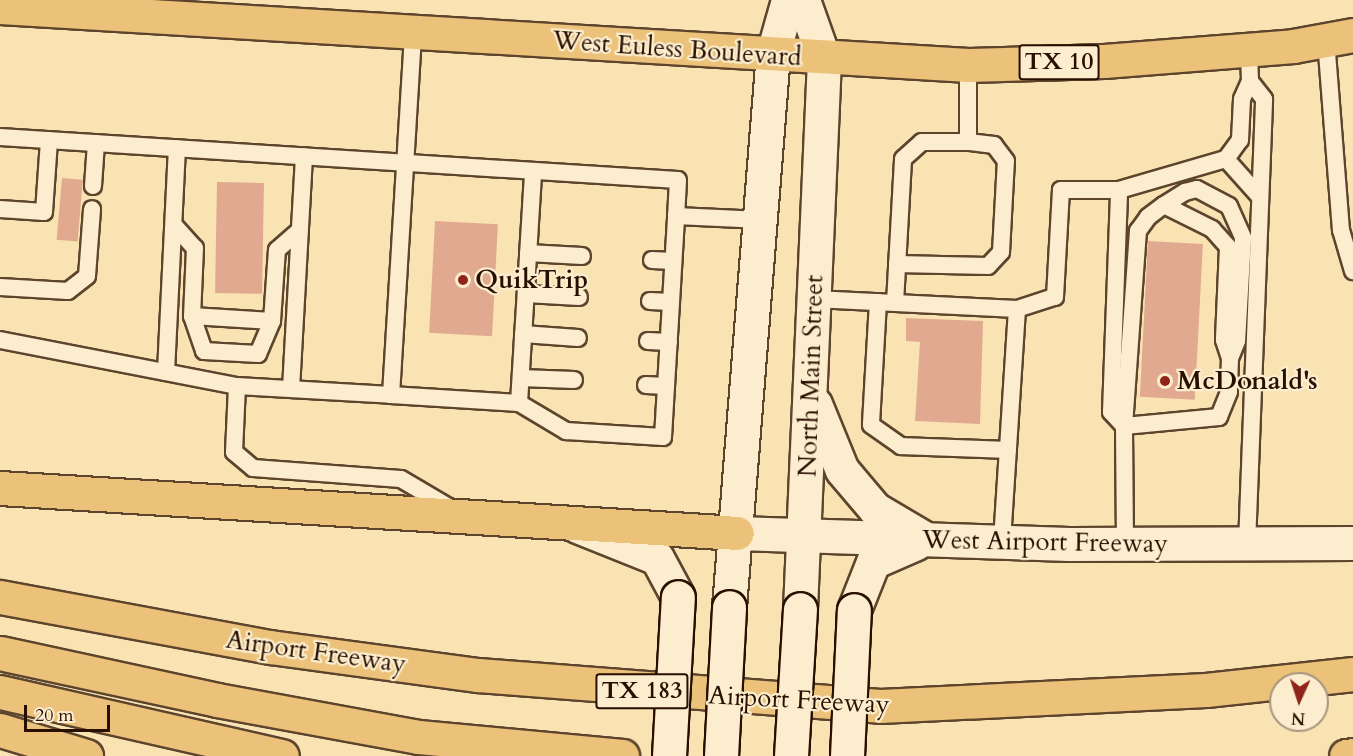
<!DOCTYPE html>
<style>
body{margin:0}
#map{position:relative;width:1353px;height:756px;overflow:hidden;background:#f9e3b3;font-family:Cardo,serif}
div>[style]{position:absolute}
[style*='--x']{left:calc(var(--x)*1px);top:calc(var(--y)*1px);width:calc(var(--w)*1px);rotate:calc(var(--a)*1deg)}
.building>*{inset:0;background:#e1aa90;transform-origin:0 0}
.roads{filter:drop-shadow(2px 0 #5d442d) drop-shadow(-2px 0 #5d442d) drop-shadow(0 2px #5d442d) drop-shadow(0 -2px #5d442d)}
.service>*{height:16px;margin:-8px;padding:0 8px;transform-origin:8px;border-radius:8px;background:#fbedce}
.secondary>*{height:33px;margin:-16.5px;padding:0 16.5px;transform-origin:16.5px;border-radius:16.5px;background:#fbedce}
.primary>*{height:33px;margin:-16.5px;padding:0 16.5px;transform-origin:16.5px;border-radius:16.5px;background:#ecc27a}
.motorway>*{height:33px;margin:-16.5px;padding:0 16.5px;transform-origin:16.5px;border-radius:16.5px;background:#ecc27a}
.bridges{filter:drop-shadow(2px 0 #290f00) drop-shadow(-2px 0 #290f00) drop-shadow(0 2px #290f00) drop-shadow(0 -2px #290f00)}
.secondary-bridge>*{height:33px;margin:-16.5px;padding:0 16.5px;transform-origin:16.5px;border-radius:16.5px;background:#fbedce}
.dots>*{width:16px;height:16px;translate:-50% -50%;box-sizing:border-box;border:3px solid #fbedce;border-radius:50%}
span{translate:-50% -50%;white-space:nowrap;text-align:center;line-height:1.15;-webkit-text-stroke:4.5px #fbedce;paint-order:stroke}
.shield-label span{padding:2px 4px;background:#fbedce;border:2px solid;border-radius:4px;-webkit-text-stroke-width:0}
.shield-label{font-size:24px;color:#290f00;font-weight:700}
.street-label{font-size:26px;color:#290f00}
.poi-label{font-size:26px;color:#290f00;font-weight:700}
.left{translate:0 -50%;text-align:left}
.north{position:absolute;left:1269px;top:672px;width:60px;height:60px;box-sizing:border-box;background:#fbedce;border:2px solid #a7947c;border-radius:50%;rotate:183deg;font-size:16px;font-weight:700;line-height:24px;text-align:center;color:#290f00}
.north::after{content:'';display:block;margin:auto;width:21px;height:27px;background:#8f2418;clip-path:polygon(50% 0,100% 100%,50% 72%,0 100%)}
.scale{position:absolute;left:24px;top:705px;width:86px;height:27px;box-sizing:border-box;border:3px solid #290f00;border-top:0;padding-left:8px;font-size:18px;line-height:21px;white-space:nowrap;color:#290f00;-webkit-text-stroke:4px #fbedce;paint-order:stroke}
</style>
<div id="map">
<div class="building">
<i style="left:62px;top:178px;width:21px;height:62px;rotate:5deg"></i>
<i style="left:217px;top:182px;width:47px;height:111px;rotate:1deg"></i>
<i style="left:435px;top:221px;width:63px;height:112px;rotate:3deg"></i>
<i style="left:1148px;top:241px;width:55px;height:156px;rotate:3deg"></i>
<i style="clip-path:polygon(906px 318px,983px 321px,980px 424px,915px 421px,920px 342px,906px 341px)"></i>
</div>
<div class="roads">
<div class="service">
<i style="--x:1326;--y:40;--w:191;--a:85.5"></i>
<i style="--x:1341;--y:230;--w:43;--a:73.7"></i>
<i style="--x:0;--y:137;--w:679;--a:3.63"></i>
<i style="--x:678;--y:180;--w:36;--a:93"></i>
<i style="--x:676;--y:216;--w:86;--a:2.7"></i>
<i style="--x:1226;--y:159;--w:51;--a:48.2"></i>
<i style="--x:93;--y:186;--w:43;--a:-86"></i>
<i style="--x:1164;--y:205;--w:54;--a:26.6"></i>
<i style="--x:1212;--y:229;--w:24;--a:48"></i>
<i style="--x:1228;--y:247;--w:93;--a:92.5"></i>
<i style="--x:1224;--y:340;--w:19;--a:72"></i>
<i style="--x:1230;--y:358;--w:34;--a:92"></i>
<i style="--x:1229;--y:392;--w:27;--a:112"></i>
<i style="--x:1219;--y:417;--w:95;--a:174.6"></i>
<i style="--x:1124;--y:426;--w:196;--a:-85.9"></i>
<i style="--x:1138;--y:231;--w:17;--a:-54"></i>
<i style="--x:1148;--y:217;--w:20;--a:-37"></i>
<i style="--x:1164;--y:205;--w:25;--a:-32"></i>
<i style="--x:1185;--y:192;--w:12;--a:-14"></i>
<i style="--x:1197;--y:189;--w:36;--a:28"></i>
<i style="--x:1229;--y:206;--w:35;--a:66"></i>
<i style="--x:1243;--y:238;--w:103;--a:93.3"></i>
<i style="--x:1237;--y:341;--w:18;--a:112"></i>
<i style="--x:0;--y:209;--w:44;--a:3.9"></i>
<i style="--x:44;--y:212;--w:72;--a:-86"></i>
<i style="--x:174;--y:225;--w:31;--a:48"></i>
<i style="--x:195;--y:248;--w:68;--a:92.5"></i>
<i style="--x:192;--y:316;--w:80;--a:3.6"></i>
<i style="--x:272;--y:321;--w:71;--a:-86"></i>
<i style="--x:277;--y:250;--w:30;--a:-41"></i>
<i style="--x:528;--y:253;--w:54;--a:3.2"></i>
<i style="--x:652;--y:260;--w:21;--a:3"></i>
<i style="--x:897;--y:264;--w:91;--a:1.3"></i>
<i style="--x:988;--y:266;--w:19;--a:-47"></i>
<i style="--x:1001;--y:252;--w:91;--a:-86.9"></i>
<i style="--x:1006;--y:161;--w:20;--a:-127"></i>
<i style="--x:994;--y:145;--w:26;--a:-173"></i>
<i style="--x:0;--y:287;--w:68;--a:3.4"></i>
<i style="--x:68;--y:291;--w:24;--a:-38"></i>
<i style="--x:87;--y:276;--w:67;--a:-85.7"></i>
<i style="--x:526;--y:294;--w:53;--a:3.2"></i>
<i style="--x:814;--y:299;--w:203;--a:2.8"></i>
<i style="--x:650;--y:301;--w:21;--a:3"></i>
<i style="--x:878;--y:302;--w:123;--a:93.3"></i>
<i style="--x:871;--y:425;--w:37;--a:35"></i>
<i style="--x:901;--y:446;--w:107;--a:2.1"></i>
<i style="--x:895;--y:303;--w:144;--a:-86.8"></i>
<i style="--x:903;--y:159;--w:25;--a:-42"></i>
<i style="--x:922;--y:142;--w:46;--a:0"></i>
<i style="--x:968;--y:142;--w:77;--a:-90"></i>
<i style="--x:192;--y:316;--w:37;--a:71"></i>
<i style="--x:204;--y:351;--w:54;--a:3.2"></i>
<i style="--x:258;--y:354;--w:36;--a:-67"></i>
<i style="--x:523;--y:334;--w:55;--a:4.2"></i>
<i style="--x:0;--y:340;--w:241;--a:11"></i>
<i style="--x:237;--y:386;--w:154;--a:3.3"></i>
<i style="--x:391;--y:395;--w:365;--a:-86.5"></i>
<i style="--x:648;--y:341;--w:21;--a:3"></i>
<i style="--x:166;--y:372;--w:224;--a:-87.2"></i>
<i style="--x:521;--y:378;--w:53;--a:2.2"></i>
<i style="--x:646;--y:385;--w:20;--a:3"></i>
<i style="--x:237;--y:386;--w:66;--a:92.6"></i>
<i style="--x:234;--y:452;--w:25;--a:40"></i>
<i style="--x:253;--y:468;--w:148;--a:4.3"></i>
<i style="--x:401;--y:479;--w:59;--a:30.5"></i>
<i style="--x:291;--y:389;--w:233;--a:-86.8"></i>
<i style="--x:391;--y:395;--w:128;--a:3.6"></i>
<i style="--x:519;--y:403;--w:55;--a:30.8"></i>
<i style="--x:566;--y:431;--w:97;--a:3.5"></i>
<i style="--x:663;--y:437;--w:221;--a:-86.6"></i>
<i style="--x:519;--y:403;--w:232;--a:-86.5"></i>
<i style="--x:1002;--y:541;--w:232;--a:-86.3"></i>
<i style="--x:1017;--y:309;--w:40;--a:-18"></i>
<i style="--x:1055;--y:297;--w:107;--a:-86.8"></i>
<i style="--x:1061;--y:190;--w:58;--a:0"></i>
<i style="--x:1125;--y:543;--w:117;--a:-90.5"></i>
<i style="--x:1124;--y:426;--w:19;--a:-133"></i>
<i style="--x:1111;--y:412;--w:222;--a:-87.9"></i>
<i style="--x:1119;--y:190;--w:111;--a:-16.2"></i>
<i style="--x:1226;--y:159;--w:24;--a:-54"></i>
<i style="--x:1240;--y:140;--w:41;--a:-87.2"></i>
<i style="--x:1242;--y:99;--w:20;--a:-66"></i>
<i style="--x:1250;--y:81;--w:32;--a:-92"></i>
<i style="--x:1247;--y:545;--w:446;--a:-87.8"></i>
<i style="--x:1264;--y:99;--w:23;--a:-128"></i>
</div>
<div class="secondary">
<i style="--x:815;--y:404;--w:71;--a:67.8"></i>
<i style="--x:842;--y:470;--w:51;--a:49.8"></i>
<i style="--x:875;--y:509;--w:57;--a:30.6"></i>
<i style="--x:577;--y:526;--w:86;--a:21.8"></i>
<i style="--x:657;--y:558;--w:44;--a:61.7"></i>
<i style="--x:737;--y:533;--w:332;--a:1.9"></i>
<i style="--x:1069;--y:544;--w:284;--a:-0.2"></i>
<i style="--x:729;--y:607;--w:556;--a:-85.46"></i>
<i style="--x:773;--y:53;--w:55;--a:-74.2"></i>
<i style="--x:800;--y:609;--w:551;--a:-87.5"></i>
<i style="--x:824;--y:59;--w:63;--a:-109.6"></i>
<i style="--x:854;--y:610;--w:52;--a:-68.4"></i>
<i style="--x:873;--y:562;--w:47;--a:-23.8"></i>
</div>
<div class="primary">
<i style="--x:0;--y:7;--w:970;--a:3.43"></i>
<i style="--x:968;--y:65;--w:136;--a:-1.7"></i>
<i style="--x:1104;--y:61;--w:190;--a:-4.5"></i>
<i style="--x:1293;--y:46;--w:61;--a:-10.4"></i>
</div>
<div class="motorway">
<i style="--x:0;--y:488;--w:738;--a:3.49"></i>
<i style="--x:0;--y:597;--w:275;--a:10.5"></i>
<i style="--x:270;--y:647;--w:210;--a:7.7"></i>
<i style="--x:478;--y:675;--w:403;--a:4.4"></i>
<i style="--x:880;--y:706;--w:326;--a:-2.8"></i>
<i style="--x:1206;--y:690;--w:148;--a:-6.2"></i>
<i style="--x:0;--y:653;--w:222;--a:12.2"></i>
<i style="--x:217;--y:700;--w:205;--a:10.4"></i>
<i style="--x:419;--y:737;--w:204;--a:5.3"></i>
<i style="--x:0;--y:692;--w:289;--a:12.8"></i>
<i style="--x:0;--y:730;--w:90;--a:16.8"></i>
<i style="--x:1346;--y:756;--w:7;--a:-8"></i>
</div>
</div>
<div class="bridges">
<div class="secondary-bridge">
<i style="--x:669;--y:756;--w:159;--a:-86.8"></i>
<i style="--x:721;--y:756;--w:149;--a:-86.9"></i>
<i style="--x:791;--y:756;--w:147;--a:-86.5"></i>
<i style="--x:847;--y:756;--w:146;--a:-87.3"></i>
</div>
</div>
<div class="dots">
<i style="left:463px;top:280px;background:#8f2418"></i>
<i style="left:1165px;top:381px;background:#8f2418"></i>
</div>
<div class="shield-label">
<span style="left:1059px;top:62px">TX 10</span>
<span style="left:642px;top:691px">TX 183</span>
</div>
<div class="street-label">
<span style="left:677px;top:49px;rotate:4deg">West Euless Boulevard</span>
<span style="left:811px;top:376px;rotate:-88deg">North Main Street</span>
<span style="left:1045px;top:542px;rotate:1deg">West Airport Freeway</span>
<span style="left:316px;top:652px;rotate:8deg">Airport Freeway</span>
<span style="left:799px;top:700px;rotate:3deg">Airport Freeway</span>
</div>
<div class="poi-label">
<span class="left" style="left:475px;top:280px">QuikTrip</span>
<span class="left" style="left:1177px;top:381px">McDonald's</span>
</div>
<div class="north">N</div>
<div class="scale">20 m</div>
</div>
